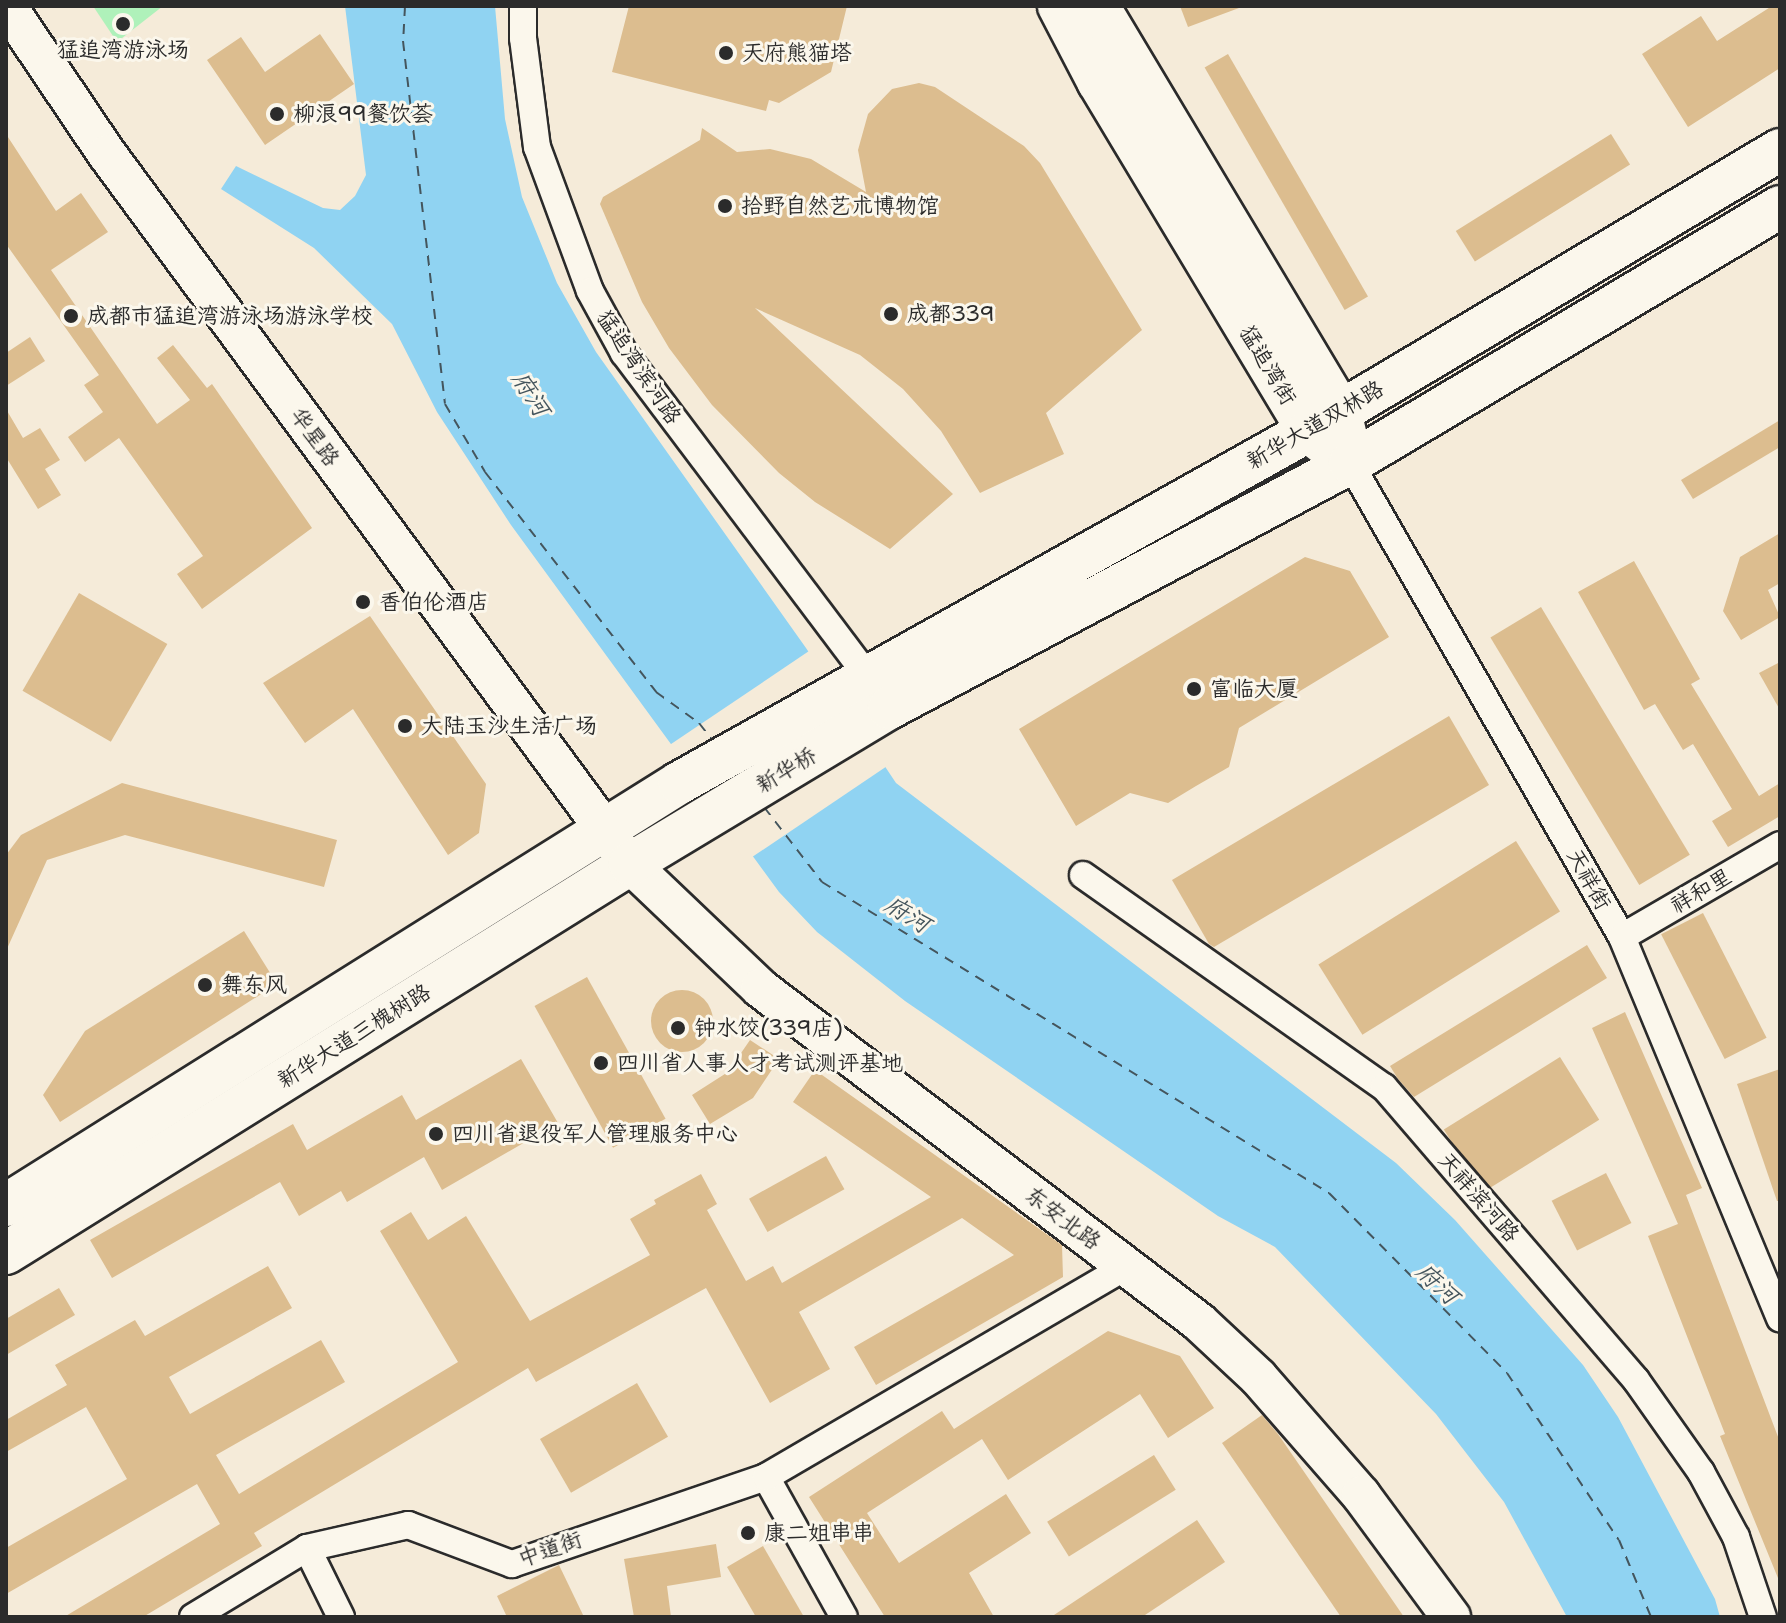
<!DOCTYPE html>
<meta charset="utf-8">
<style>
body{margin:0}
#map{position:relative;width:1786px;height:1623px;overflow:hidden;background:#f5ebd9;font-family:"Shantell Sans","LXGW WenKai TC",sans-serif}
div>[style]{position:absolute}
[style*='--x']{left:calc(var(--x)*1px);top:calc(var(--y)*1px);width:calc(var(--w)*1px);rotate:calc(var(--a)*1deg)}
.green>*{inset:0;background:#aff1ba}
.water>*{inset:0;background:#90d3f2}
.pier>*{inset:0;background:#f5ebd9;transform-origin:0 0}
.ferry>*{height:2px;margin-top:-1px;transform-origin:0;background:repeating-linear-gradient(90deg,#44555d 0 10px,transparent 0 18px)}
.building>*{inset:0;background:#dcbd8f;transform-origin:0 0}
.round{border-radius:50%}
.roads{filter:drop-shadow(2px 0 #2b2b2b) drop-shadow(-2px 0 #2b2b2b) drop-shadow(0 2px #2b2b2b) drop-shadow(0 -2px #2b2b2b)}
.street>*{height:26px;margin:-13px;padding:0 13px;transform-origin:13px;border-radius:13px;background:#fbf7ec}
.secondary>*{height:38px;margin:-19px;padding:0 19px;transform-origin:19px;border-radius:19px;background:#fbf7ec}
.primary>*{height:42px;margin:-21px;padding:0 21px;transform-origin:21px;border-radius:21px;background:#fbf7ec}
.dots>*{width:22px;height:22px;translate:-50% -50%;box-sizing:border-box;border:4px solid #fbf7ec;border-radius:50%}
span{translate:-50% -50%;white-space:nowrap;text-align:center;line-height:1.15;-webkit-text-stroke:6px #fbf7ec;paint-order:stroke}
.poi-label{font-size:22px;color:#2b2b2b}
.left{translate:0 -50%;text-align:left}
.street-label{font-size:22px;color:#2b2b2b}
.water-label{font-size:24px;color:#44555d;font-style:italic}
.frame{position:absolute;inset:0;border:8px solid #2b2b2b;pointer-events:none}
</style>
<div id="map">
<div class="green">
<i style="clip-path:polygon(93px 6px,163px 6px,117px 42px)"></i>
</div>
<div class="water">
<i style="clip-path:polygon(345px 6px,495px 6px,505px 119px,522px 197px,557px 283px,596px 352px,806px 648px,896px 783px,1396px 1163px,1455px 1220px,1583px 1365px,1618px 1417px,1715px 1599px,1720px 1617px,1567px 1617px,1504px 1502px,1436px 1414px,1275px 1247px,1218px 1216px,905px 1001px,817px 932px,779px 892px,511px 525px,437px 412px,392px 324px,314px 248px,221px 189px,236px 166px,323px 208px,340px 210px,355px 196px,366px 175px)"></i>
</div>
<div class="pier">
<i style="left:812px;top:649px;width:139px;height:174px;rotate:56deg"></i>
</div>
<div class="ferry">
<i style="--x:405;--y:6;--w:35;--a:93"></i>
<i style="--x:403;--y:41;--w:365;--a:83.4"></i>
<i style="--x:445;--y:404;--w:79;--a:59.5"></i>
<i style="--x:485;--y:472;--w:279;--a:52.1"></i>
<i style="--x:656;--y:692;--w:53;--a:35.8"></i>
<i style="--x:699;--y:723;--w:24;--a:52"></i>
<i style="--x:764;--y:807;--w:95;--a:52.3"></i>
<i style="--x:822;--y:882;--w:595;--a:31.53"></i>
<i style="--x:1329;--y:1193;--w:253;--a:45.3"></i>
<i style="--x:1507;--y:1373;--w:201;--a:56.2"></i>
<i style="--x:1619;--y:1540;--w:83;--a:67.4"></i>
</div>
<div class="building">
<i style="clip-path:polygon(629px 6px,847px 6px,831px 72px,779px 103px,769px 100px,766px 111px,612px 72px)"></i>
<i style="clip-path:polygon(1180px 6px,1238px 6px,1239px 8px,1188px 27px)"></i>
<i style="clip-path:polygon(1772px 6px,1780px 6px,1780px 68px,1688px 127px,1642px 54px,1701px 16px,1717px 41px)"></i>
<i style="clip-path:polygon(320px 34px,354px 84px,265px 145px,207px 60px,241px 37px,265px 72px)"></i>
<i style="left:1228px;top:54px;width:280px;height:27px;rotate:60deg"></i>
<i style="clip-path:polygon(919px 83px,935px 87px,1024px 146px,1040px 163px,1142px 330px,1046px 413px,1064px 454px,980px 493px,941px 431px,903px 389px,860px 355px,755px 308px,953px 494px,890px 549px,815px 502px,779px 473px,712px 405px,669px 348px,642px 302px,600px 204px,603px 197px,700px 140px,702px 128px,737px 152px,770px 149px,811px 159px,866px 192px,858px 150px,868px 114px,892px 89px)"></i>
<i style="clip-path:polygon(6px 134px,56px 211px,81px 193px,108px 232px,51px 270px,157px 424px,190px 400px,157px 358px,173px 345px,207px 388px,212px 384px,312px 528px,202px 609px,177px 574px,203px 556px,119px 438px,85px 462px,68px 437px,103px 412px,84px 385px,99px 375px,6px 244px)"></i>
<i style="left:1611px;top:134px;width:36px;height:183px;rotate:58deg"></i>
<i style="clip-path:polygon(30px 337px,45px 361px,6px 386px,6px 353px)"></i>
<i style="clip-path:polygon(6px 409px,23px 438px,40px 428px,60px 460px,45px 469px,61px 495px,38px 509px,6px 457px)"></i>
<i style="clip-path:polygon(1780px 420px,1780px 447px,1693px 499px,1681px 480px)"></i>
<i style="clip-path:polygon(1780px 533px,1780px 583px,1768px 590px,1780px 617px,1741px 640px,1723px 611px,1740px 557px)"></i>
<i style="clip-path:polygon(1305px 557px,1350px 571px,1389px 637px,1239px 728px,1229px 767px,1196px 786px,1168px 803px,1130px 793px,1076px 826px,1019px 729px)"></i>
<i style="clip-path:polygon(1634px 561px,1700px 679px,1691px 684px,1759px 796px,1780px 783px,1780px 816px,1728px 847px,1712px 821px,1732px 809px,1693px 744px,1683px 750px,1655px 704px,1644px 710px,1578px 592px)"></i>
<i style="left:79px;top:593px;width:102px;height:113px;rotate:30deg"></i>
<i style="left:1541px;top:607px;width:289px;height:59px;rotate:59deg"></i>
<i style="clip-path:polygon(370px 616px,486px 784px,479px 833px,448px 855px,353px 709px,305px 743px,263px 683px)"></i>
<i style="clip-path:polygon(1780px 662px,1780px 710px,1759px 673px)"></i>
<i style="clip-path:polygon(1449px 716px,1489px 785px,1214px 947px,1209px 944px,1172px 880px)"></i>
<i style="clip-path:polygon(122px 783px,337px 840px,324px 887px,125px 835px,47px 860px,6px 951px,6px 855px,21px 835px)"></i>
<i style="left:1516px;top:841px;width:83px;height:233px;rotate:58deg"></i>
<i style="left:1703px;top:913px;width:140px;height:47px;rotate:63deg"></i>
<i style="clip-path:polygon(244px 931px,277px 984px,60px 1122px,43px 1095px,85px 1031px)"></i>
<i style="clip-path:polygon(1587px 945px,1607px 978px,1414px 1097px,1398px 1079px,1390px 1066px)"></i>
<i style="left:587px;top:977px;width:162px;height:60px;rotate:61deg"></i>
<i class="round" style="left:651px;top:990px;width:62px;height:62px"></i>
<i style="clip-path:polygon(1625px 1012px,1702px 1188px,1686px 1195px,1780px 1442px,1780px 1583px,1720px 1436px,1725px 1434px,1648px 1236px,1678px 1224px,1592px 1028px)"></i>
<i style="clip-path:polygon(750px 1040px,779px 1059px,753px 1098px,710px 1124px,692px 1095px,728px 1072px)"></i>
<i style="left:1560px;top:1057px;width:74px;height:137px;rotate:58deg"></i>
<i style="clip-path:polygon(521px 1059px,558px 1123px,442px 1190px,424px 1157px,347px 1202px,341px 1191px,299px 1216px,280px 1182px,112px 1278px,90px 1240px,293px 1124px,307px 1150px,402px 1095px,416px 1120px)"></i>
<i style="clip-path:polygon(1780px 1069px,1780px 1201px,1777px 1201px,1737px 1084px)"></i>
<i style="clip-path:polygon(815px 1070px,1062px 1245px,1063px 1277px,876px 1385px,854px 1347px,1014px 1255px,962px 1218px,799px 1312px,830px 1369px,770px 1403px,706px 1288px,536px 1382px,528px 1368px,254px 1533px,262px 1546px,143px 1617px,64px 1617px,220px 1524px,197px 1484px,6px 1594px,6px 1548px,127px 1479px,86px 1407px,6px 1452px,6px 1420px,67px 1385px,55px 1365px,135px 1320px,145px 1336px,268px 1266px,292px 1308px,169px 1377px,190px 1414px,321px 1340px,345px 1382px,216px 1455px,239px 1494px,458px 1362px,380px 1231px,411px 1212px,428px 1240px,466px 1216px,530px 1321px,650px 1255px,630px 1219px,656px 1204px,654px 1200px,701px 1174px,717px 1204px,707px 1210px,746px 1281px,773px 1266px,782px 1283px,931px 1197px,793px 1102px)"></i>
<i style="left:826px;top:1156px;width:38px;height:88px;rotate:61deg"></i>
<i style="left:1606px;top:1173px;width:56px;height:61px;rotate:63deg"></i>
<i style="clip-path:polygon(59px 1288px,75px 1315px,6px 1355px,6px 1319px)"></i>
<i style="clip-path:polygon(1108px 1331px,1180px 1356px,1214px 1408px,1168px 1438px,1140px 1394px,1008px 1480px,982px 1439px,867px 1513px,899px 1563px,1006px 1494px,1031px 1533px,969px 1573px,994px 1617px,885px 1617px,809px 1497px,942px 1411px,954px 1429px)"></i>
<i style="left:637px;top:1383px;width:62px;height:112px;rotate:60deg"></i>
<i style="clip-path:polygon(1262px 1415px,1278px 1434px,1404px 1617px,1341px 1617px,1222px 1443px)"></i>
<i style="left:1154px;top:1455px;width:41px;height:126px;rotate:58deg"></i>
<i style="clip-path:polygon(1197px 1520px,1225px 1562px,1142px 1617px,1051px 1617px)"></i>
<i style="clip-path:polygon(716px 1544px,721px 1577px,667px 1586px,671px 1617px,634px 1617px,624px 1559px)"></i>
<i style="clip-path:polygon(763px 1546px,804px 1617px,756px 1617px,727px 1567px)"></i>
<i style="clip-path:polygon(559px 1565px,584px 1617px,507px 1617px,497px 1596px)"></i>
</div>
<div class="roads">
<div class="street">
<i style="--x:523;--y:6;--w:32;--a:90"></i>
<i style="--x:523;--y:38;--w:110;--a:82.7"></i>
<i style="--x:537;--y:147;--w:153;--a:69.8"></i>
<i style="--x:590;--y:291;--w:71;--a:61.3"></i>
<i style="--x:624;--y:353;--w:407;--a:53"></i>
<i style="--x:1350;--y:463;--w:546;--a:60.15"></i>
<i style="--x:1622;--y:937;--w:413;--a:67.5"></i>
<i style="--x:1083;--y:875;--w:368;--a:35.2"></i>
<i style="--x:1384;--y:1087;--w:386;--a:49.3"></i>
<i style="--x:1636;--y:1380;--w:113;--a:54.8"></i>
<i style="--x:1701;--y:1472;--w:74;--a:61.7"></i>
<i style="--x:1736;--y:1537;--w:84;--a:71.4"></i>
<i style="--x:1622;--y:937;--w:183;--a:-30.2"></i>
<i style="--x:766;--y:1477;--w:160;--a:60.9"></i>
<i style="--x:307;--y:1548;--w:77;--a:63.8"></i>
<i style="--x:193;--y:1617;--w:133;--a:-31.2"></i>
<i style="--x:307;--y:1548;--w:104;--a:-12.8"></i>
<i style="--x:408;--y:1525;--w:111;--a:20.6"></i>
<i style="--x:512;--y:1564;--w:268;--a:-18.9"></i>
<i style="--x:766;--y:1477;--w:418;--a:-30.3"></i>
</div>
<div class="secondary">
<i style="--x:7;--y:6;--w:179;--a:56"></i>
<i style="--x:107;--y:154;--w:882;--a:53.62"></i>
<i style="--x:630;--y:864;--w:180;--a:43.6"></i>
<i style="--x:760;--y:988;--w:552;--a:37.26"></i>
<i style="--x:1199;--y:1322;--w:81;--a:43"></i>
<i style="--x:1258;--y:1377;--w:157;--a:48.9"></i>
<i style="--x:1361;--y:1495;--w:152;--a:53.6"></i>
</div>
<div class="primary">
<i style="--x:1059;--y:6;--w:85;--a:62.5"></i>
<i style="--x:1098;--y:81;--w:408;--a:59"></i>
<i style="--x:1308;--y:431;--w:28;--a:38"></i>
<i style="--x:1098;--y:6;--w:472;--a:59.1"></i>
<i style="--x:1340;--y:411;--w:28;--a:77"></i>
<i style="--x:6;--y:1205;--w:794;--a:-32.09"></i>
<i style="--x:679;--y:783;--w:721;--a:-29.23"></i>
<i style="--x:1308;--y:431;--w:549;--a:-30.77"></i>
<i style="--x:6;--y:1253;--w:735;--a:-31.94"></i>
<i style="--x:630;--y:864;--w:302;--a:-31.1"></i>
<i style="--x:889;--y:708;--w:522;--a:-27.99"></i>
<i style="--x:1350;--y:463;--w:500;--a:-30.77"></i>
</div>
</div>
<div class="dots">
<i style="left:123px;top:24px;background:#2b2b2b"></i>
<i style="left:726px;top:53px;background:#2b2b2b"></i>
<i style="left:277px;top:114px;background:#2b2b2b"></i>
<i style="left:725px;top:206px;background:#2b2b2b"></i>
<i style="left:891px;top:314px;background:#2b2b2b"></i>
<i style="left:71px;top:316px;background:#2b2b2b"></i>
<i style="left:363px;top:602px;background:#2b2b2b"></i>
<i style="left:1194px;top:689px;background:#2b2b2b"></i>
<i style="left:405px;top:726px;background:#2b2b2b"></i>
<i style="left:205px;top:985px;background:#2b2b2b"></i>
<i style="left:678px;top:1028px;background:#2b2b2b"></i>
<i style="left:601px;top:1063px;background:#2b2b2b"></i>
<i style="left:436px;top:1134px;background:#2b2b2b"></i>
<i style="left:748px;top:1533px;background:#2b2b2b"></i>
</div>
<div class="poi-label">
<span style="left:123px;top:50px">猛追湾游泳场</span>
<span class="left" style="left:742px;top:53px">天府熊猫塔</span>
<span class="left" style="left:293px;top:114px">柳浪99餐饮荟</span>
<span class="left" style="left:741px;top:206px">拾野自然艺术博物馆</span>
<span class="left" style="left:907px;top:314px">成都339</span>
<span class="left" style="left:87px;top:316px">成都市猛追湾游泳场游泳学校</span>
<span class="left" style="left:379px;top:602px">香伯伦酒店</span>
<span class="left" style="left:1210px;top:689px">富临大厦</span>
<span class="left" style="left:421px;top:726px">大陆玉沙生活广场</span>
<span class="left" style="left:221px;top:985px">舞东风</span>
<span class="left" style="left:694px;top:1028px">钟水饺(339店)</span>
<span class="left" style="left:617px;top:1063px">四川省人事人才考试测评基地</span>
<span class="left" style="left:452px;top:1134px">四川省退役军人管理服务中心</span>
<span class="left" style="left:764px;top:1533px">康二姐串串</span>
</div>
<div class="street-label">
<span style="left:1268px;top:365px;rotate:59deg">猛追湾街</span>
<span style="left:639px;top:367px;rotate:56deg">猛追湾滨河路</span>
<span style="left:1315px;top:425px;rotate:-30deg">新华大道双林路</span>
<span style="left:315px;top:437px;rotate:54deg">华星路</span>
<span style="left:786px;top:770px;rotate:-31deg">新华桥</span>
<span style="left:1589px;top:879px;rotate:61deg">天祥街</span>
<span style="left:1701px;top:891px;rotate:-30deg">祥和里</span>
<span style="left:354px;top:1036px;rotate:-32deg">新华大道三槐树路</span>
<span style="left:1479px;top:1197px;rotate:49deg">天祥滨河路</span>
<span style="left:1063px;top:1218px;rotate:37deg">东安北路</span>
<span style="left:550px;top:1549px;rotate:-19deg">中道街</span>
</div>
<div class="water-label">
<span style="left:530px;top:394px;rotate:57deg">府河</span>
<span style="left:907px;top:915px;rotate:31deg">府河</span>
<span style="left:1437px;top:1284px;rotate:43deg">府河</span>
</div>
<div class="frame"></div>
</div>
